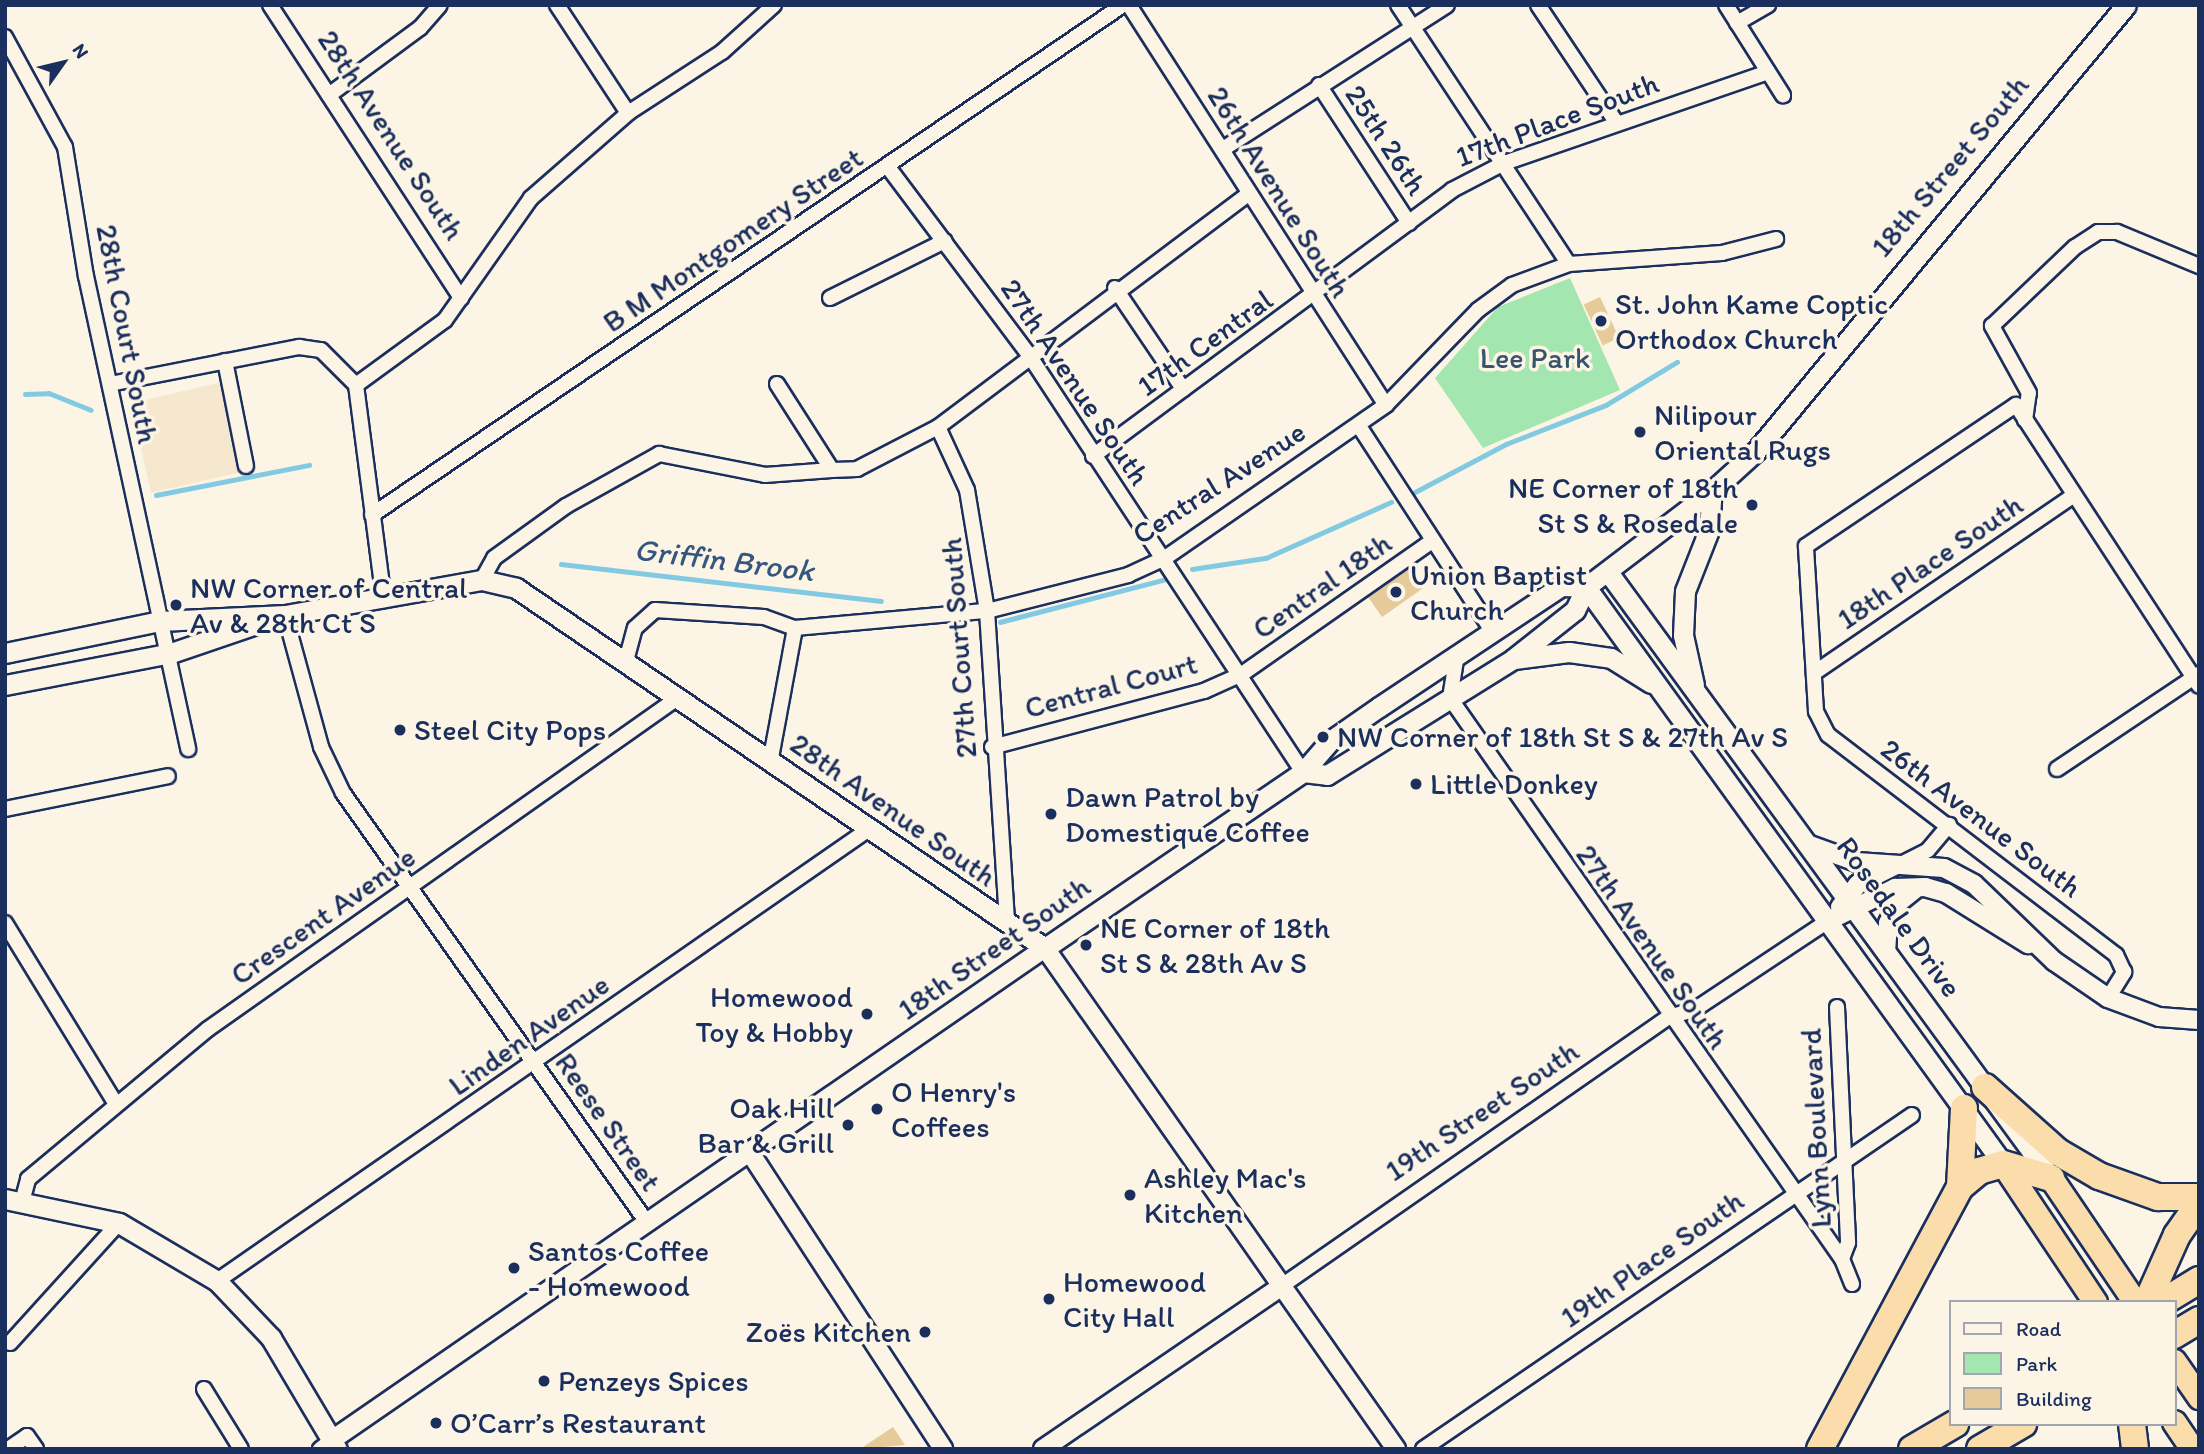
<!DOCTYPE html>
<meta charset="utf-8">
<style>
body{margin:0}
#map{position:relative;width:2204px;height:1454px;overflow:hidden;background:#fcf5e5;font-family:Itim,sans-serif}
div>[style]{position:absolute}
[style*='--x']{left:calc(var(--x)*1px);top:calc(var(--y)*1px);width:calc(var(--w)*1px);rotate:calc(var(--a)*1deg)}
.built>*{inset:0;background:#f5e8ce;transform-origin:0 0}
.green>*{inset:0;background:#a4e6af}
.stream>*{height:4.5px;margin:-2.25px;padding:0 2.25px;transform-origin:2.25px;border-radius:2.25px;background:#82cae2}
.building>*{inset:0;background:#e6ca9a;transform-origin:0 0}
.roads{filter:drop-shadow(2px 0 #1b2f5e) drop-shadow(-2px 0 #1b2f5e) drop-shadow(0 2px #1b2f5e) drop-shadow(0 -2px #1b2f5e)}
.minor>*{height:14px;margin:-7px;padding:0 7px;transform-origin:7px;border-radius:7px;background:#fcf5e5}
.tertiary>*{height:18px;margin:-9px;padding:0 9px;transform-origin:9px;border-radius:9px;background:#fcf5e5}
.secondary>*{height:19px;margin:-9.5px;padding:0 9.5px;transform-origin:9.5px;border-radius:9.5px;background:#fcf5e5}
.trunk>*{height:23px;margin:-11.5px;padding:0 11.5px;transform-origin:11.5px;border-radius:11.5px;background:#faddab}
.motorway>*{height:26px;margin:-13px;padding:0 13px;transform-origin:13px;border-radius:13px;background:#faddab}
.dots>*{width:19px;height:19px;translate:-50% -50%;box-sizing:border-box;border:4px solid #fcf5e5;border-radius:50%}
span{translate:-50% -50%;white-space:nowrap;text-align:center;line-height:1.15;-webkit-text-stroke:7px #fcf5e5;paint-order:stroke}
.street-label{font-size:30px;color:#1b2f5e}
.poi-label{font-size:30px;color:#1b2f5e}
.left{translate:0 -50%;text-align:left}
.right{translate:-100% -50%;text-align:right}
.park-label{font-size:30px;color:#36546e}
.water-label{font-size:32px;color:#35567f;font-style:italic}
.frame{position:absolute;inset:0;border:7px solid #1b2f5e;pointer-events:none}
.legend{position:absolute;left:1949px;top:1300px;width:228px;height:126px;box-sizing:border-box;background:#fcf5e5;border:2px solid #a2a6af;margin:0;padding:9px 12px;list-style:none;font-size:21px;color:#1b2f5e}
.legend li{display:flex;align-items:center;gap:14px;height:35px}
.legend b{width:35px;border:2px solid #a2a6af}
.north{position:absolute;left:28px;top:28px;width:70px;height:70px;-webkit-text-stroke:5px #fcf5e5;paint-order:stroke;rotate:56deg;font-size:19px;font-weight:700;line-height:28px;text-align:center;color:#1b2f5e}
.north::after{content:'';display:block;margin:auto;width:24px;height:32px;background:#1b2f5e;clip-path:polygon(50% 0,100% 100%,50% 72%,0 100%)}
</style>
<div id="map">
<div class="built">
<i style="left:222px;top:382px;width:92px;height:94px;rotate:77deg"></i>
</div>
<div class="green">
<i style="clip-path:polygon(1570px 278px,1620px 390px,1483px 448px,1435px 378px,1498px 307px)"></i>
</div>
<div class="stream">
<i style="--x:25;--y:394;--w:24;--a:-2"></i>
<i style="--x:49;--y:393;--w:45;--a:22"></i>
<i style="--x:1415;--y:492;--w:103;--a:-27.8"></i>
<i style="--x:1506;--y:444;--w:107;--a:-21.3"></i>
<i style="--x:1606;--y:405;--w:83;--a:-31.2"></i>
<i style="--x:156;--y:495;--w:156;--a:-11.1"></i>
<i style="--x:561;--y:564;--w:322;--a:6.6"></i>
<i style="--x:1192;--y:569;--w:75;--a:-8.5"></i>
<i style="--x:1266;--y:558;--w:137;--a:-24.1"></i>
<i style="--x:1000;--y:622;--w:171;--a:-14.5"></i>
</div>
<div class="building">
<i style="left:1600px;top:297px;width:45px;height:18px;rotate:65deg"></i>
<i style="left:1410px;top:568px;width:24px;height:51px;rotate:55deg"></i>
<i style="clip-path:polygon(893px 1427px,905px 1445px,860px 1449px)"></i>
</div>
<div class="roads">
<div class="minor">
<i style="--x:270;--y:5;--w:350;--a:56.9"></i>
<i style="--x:557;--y:5;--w:129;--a:56.7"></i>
<i style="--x:1129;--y:5;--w:475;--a:57.3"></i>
<i style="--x:1398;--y:5;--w:310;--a:56.6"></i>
<i style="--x:1538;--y:5;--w:141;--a:56.3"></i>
<i style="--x:1726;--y:5;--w:107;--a:57.7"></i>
<i style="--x:1737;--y:23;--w:36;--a:-30"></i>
<i style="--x:5;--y:37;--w:125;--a:61.4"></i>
<i style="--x:65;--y:147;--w:131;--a:80.8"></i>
<i style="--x:86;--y:276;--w:484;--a:77.8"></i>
<i style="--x:1319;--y:85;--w:165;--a:56.9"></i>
<i style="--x:329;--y:95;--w:113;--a:-36.4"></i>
<i style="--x:420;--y:28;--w:30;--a:-49"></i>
<i style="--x:1223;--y:149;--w:266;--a:-32.7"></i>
<i style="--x:888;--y:167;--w:235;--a:53.1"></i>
<i style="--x:1029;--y:355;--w:499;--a:56.7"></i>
<i style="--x:1115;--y:288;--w:122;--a:56"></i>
<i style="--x:830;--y:298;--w:128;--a:-26.4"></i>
<i style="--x:225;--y:361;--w:107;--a:78.7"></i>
<i style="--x:110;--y:384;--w:193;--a:-11.1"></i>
<i style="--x:299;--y:347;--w:22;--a:8"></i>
<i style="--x:321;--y:350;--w:49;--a:45"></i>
<i style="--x:777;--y:384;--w:102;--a:57.4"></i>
<i style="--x:832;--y:470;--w:25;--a:-2"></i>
<i style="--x:857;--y:469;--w:91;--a:-27.4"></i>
<i style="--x:938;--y:427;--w:69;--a:65.3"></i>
<i style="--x:967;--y:490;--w:123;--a:80.6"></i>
<i style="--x:987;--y:611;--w:314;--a:86.3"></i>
<i style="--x:356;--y:385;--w:110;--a:-36.1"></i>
<i style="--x:445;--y:320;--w:149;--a:-54.8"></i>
<i style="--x:531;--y:198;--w:129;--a:-41.2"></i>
<i style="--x:628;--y:113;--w:112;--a:-33"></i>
<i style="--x:722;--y:52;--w:70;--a:-42.1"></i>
<i style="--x:356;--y:385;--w:217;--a:82.6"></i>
<i style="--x:2025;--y:420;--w:27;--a:-82"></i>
<i style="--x:2029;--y:393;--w:77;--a:-118.9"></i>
<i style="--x:1992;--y:326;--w:115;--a:-43.6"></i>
<i style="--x:2075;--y:247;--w:27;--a:-33"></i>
<i style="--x:2098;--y:232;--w:19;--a:0"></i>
<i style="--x:2117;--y:232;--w:89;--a:22.5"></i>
<i style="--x:1359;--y:426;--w:244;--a:57"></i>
<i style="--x:938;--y:427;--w:386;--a:-36.9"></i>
<i style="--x:1093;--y:456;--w:447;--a:-36.5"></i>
<i style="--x:1452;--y:190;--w:59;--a:-27.4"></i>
<i style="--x:1504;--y:163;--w:279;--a:-19"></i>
<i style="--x:372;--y:515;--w:908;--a:-34.18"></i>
<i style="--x:482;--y:580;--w:25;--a:-61"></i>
<i style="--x:494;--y:558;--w:89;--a:-35.8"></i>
<i style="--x:566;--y:506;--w:107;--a:-29.2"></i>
<i style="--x:659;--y:454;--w:108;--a:11.2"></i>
<i style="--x:765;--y:475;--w:67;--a:-4.3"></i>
<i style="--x:285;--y:615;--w:137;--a:74.7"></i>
<i style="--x:321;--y:747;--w:51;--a:64.4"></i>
<i style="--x:343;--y:793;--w:528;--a:54.71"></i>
<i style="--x:1457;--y:654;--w:45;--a:99"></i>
<i style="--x:1450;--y:698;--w:684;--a:55.06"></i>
<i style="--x:626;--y:661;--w:34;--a:-75"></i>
<i style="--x:635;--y:628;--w:27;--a:-42"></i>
<i style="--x:655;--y:610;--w:109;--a:3.7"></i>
<i style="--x:764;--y:617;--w:33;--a:20"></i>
<i style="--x:795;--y:628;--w:193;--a:-5.1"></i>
<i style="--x:987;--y:611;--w:146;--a:-14.3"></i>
<i style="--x:1128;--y:575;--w:41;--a:-24.7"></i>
<i style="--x:1165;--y:558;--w:269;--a:-34.7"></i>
<i style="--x:1386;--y:405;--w:132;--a:-45.9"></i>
<i style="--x:1478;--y:310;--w:42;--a:-36.3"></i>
<i style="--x:1512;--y:285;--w:61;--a:-20.2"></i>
<i style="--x:1569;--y:264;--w:153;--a:-4.1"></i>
<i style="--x:1722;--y:253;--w:56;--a:-14.5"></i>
<i style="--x:1817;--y:671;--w:310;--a:-34.4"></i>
<i style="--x:992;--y:747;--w:219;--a:-14.8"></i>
<i style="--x:1204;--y:691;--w:42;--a:-24.1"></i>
<i style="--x:1242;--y:674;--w:232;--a:-35"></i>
<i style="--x:770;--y:763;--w:137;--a:-79.5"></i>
<i style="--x:2057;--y:769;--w:171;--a:-33.8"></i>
<i style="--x:5;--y:809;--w:166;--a:-11.4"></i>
<i style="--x:1901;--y:864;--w:30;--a:-27"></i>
<i style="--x:1928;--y:850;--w:33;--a:-50"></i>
<i style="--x:5;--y:923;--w:212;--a:58.5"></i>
<i style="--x:2108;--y:998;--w:31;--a:-58"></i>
<i style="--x:2124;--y:972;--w:19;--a:-115"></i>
<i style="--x:2116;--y:955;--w:362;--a:-142.6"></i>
<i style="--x:1828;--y:735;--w:27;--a:-117"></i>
<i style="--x:1816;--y:711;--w:165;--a:-93.5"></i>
<i style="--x:1806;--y:546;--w:253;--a:-33.9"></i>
<i style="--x:2016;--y:405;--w:335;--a:56.9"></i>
<i style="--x:1837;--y:1007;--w:236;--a:87.3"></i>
<i style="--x:1848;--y:1243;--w:17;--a:111"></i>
<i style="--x:1842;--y:1259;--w:27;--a:68"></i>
<i style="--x:22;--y:1202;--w:24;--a:-75"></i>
<i style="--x:28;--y:1179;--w:234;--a:-39.8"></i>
<i style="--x:208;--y:1029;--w:576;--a:-35.18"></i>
<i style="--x:217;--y:1281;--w:793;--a:-34.73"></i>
<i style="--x:1283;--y:1285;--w:470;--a:-34.8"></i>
<i style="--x:1669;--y:1017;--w:26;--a:-16"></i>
<i style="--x:1694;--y:1010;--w:161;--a:-33.6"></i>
<i style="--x:10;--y:1343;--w:162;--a:-47.8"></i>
<i style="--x:204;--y:1389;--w:70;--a:58.3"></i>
<i style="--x:8;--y:1449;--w:23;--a:-34"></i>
<i style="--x:27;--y:1436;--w:16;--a:55"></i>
<i style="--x:320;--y:1449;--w:15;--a:-37"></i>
<i style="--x:1423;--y:1449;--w:592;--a:-34.33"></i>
</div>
<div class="tertiary">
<i style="--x:1807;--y:844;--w:53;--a:19.8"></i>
<i style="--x:1857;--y:862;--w:87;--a:3.9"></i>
<i style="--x:1944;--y:868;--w:34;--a:28"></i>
<i style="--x:1974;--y:884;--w:111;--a:43.9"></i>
<i style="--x:2054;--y:961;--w:65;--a:34.4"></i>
<i style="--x:2108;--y:998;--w:54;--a:20.4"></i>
<i style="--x:2159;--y:1017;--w:40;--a:4.3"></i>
<i style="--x:1840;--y:907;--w:29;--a:-52"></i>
<i style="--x:1858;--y:884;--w:40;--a:-26.6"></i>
<i style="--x:1828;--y:921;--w:75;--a:-26.2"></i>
<i style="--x:1895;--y:888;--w:30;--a:-2"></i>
<i style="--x:1925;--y:887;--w:22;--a:16"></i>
<i style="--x:1946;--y:893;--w:97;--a:31.9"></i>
<i style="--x:1886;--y:952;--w:29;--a:-86"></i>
<i style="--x:1888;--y:923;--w:22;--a:-63"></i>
<i style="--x:1898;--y:903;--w:22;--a:-39"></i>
<i style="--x:751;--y:1154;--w:352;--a:56.9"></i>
<i style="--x:332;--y:1440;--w:866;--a:-34.61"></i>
<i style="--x:1045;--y:948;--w:612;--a:54.98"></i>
<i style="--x:1043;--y:1449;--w:291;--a:-34.3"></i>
</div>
<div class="secondary">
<i style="--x:1608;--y:572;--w:751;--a:53.83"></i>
<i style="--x:1586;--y:587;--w:712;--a:54.14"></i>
<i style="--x:5;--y:653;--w:158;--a:-11.7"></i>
<i style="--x:160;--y:621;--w:125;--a:-2.7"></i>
<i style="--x:285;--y:615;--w:200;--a:-10.1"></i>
<i style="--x:482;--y:580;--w:35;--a:13"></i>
<i style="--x:516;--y:588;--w:640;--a:34.24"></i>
<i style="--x:1045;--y:948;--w:312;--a:-34.3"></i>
<i style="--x:1303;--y:772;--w:41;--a:-48.9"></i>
<i style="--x:1330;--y:741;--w:60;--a:-34.8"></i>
<i style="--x:1379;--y:707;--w:219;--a:-33.6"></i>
<i style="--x:1561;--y:586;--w:25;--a:2"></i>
<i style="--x:1586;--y:587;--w:158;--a:-37.3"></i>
<i style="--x:1712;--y:491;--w:59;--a:-42.3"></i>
<i style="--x:1756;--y:451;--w:579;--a:-50.32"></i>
<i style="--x:1514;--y:659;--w:55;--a:-7.3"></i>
<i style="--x:1569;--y:652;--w:42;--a:8.1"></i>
<i style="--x:1611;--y:658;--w:47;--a:32"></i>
<i style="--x:5;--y:685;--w:169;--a:-10.9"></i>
<i style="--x:171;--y:653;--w:96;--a:-18.8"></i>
<i style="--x:1694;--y:685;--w:51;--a:-102.4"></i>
<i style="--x:1683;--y:635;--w:44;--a:-87.4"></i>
<i style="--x:1685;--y:591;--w:66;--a:-68.5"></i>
<i style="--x:1709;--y:530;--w:39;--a:-86"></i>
<i style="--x:1303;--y:772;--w:24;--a:7"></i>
<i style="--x:1327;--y:775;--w:219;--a:-31.9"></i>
<i style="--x:1513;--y:659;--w:79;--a:-38.3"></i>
<i style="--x:1575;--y:610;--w:25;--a:-64"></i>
<i style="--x:5;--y:1199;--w:116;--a:11.9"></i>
<i style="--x:119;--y:1223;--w:114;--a:30.6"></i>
<i style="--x:217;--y:1281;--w:79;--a:46.5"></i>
<i style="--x:271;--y:1338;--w:129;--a:59.3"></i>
</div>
<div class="trunk">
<i style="--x:2003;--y:1164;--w:166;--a:56.3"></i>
<i style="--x:2051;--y:1178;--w:150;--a:55.9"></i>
<i style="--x:2174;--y:1361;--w:44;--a:55.2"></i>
<i style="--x:2174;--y:1422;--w:32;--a:56"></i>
</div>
<div class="motorway">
<i style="--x:1985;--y:1087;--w:98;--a:41.7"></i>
<i style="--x:2058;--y:1152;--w:48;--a:30.3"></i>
<i style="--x:2099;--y:1176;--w:63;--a:19.6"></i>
<i style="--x:2158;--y:1197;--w:41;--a:0"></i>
<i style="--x:1960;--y:1187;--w:79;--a:-87.1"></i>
<i style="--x:2147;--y:1302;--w:73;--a:-65.9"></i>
<i style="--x:2177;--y:1235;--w:38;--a:-55"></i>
<i style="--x:2163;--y:1302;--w:42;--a:-31.4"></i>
<i style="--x:2174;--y:1335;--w:29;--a:-31"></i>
<i style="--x:2132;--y:1424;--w:25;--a:83"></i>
<i style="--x:1820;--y:1449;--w:297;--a:-61.9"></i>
<i style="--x:1960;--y:1187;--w:25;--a:-40"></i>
<i style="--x:1979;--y:1171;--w:25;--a:-16"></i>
<i style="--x:2003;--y:1164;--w:50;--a:16.3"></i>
<i style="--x:1912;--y:1449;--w:50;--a:-30.2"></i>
<i style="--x:1980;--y:1449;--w:50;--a:-30.2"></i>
</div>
</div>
<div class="dots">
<i style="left:1601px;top:321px;background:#1b2f5e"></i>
<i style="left:1640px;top:432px;background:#1b2f5e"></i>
<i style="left:1752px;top:505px;background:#1b2f5e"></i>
<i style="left:1396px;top:592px;background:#1b2f5e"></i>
<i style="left:176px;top:605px;background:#1b2f5e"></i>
<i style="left:400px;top:730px;background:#1b2f5e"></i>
<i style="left:1323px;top:737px;background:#1b2f5e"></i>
<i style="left:1416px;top:784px;background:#1b2f5e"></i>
<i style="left:1051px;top:814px;background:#1b2f5e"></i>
<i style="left:1086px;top:945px;background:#1b2f5e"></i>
<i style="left:867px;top:1014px;background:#1b2f5e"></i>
<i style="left:877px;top:1109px;background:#1b2f5e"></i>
<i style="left:848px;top:1125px;background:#1b2f5e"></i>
<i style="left:1130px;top:1195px;background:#1b2f5e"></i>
<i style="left:514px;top:1268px;background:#1b2f5e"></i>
<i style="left:1049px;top:1299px;background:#1b2f5e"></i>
<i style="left:925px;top:1332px;background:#1b2f5e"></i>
<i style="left:544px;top:1381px;background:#1b2f5e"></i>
<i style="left:436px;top:1423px;background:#1b2f5e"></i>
</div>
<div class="street-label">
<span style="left:1557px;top:120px;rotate:-21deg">17th Place South</span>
<span style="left:391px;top:135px;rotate:57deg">28th Avenue South</span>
<span style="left:1386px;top:140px;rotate:57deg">25th 26th</span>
<span style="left:1950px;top:166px;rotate:-50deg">18th Street South</span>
<span style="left:1279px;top:192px;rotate:58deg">26th Avenue South</span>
<span style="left:733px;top:240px;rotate:-34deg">B M Montgomery Street</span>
<span style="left:127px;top:334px;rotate:79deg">28th Court South</span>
<span style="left:1205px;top:343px;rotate:-36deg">17th Central</span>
<span style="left:1075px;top:382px;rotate:56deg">27th Avenue South</span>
<span style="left:1219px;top:483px;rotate:-33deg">Central Avenue</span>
<span style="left:1930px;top:562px;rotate:-34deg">18th Place South</span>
<span style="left:1322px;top:586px;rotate:-35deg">Central 18th</span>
<span style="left:959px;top:648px;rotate:-94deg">27th Court South</span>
<span style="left:1111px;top:686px;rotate:-15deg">Central Court</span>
<span style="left:893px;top:810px;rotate:35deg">28th Avenue South</span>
<span style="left:1981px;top:818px;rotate:37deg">26th Avenue South</span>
<span style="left:323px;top:916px;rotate:-35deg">Crescent Avenue</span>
<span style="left:1899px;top:917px;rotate:54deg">Rosedale Drive</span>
<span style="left:1652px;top:947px;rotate:55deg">27th Avenue South</span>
<span style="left:994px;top:948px;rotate:-35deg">18th Street South</span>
<span style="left:529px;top:1035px;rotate:-35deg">Linden Avenue</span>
<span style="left:1482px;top:1111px;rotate:-34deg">19th Street South</span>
<span style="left:608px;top:1122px;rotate:55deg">Reese Street</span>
<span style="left:1816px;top:1128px;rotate:-93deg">Lynn Boulevard</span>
<span style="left:1652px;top:1259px;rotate:-35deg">19th Place South</span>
</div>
<div class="poi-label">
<span class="left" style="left:1615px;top:321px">St. John Kame Coptic<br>Orthodox Church</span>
<span class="left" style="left:1654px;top:432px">Nilipour<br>Oriental Rugs</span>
<span class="right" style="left:1738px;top:505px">NE Corner of 18th<br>St S &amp; Rosedale</span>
<span class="left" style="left:1410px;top:592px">Union Baptist<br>Church</span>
<span class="left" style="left:190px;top:605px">NW Corner of Central<br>Av &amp; 28th Ct S</span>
<span class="left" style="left:414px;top:730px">Steel City Pops</span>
<span class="left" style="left:1337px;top:737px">NW Corner of 18th St S &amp; 27th Av S</span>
<span class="left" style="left:1430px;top:784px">Little Donkey</span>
<span class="left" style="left:1065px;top:814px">Dawn Patrol by<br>Domestique Coffee</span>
<span class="left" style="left:1100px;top:945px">NE Corner of 18th<br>St S &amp; 28th Av S</span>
<span class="right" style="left:853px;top:1014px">Homewood<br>Toy &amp; Hobby</span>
<span class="left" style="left:891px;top:1109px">O Henry's<br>Coffees</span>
<span class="right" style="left:834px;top:1125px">Oak Hill<br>Bar &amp; Grill</span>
<span class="left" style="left:1144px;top:1195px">Ashley Mac's<br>Kitchen</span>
<span class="left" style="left:528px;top:1268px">Santos Coffee<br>- Homewood</span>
<span class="left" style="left:1063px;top:1299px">Homewood<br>City Hall</span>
<span class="right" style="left:911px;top:1332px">Zoës Kitchen</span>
<span class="left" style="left:558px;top:1381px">Penzeys Spices</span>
<span class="left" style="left:450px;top:1423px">O’Carr’s Restaurant</span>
</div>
<div class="park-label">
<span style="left:1535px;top:358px">Lee Park</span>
</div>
<div class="water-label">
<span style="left:724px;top:560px;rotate:7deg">Griffin Brook</span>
</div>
<div class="frame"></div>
<ul class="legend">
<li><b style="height:9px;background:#fcf5e5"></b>Road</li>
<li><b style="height:19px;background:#a4e6af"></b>Park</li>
<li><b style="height:19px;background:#e6ca9a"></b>Building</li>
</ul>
<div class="north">N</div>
</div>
